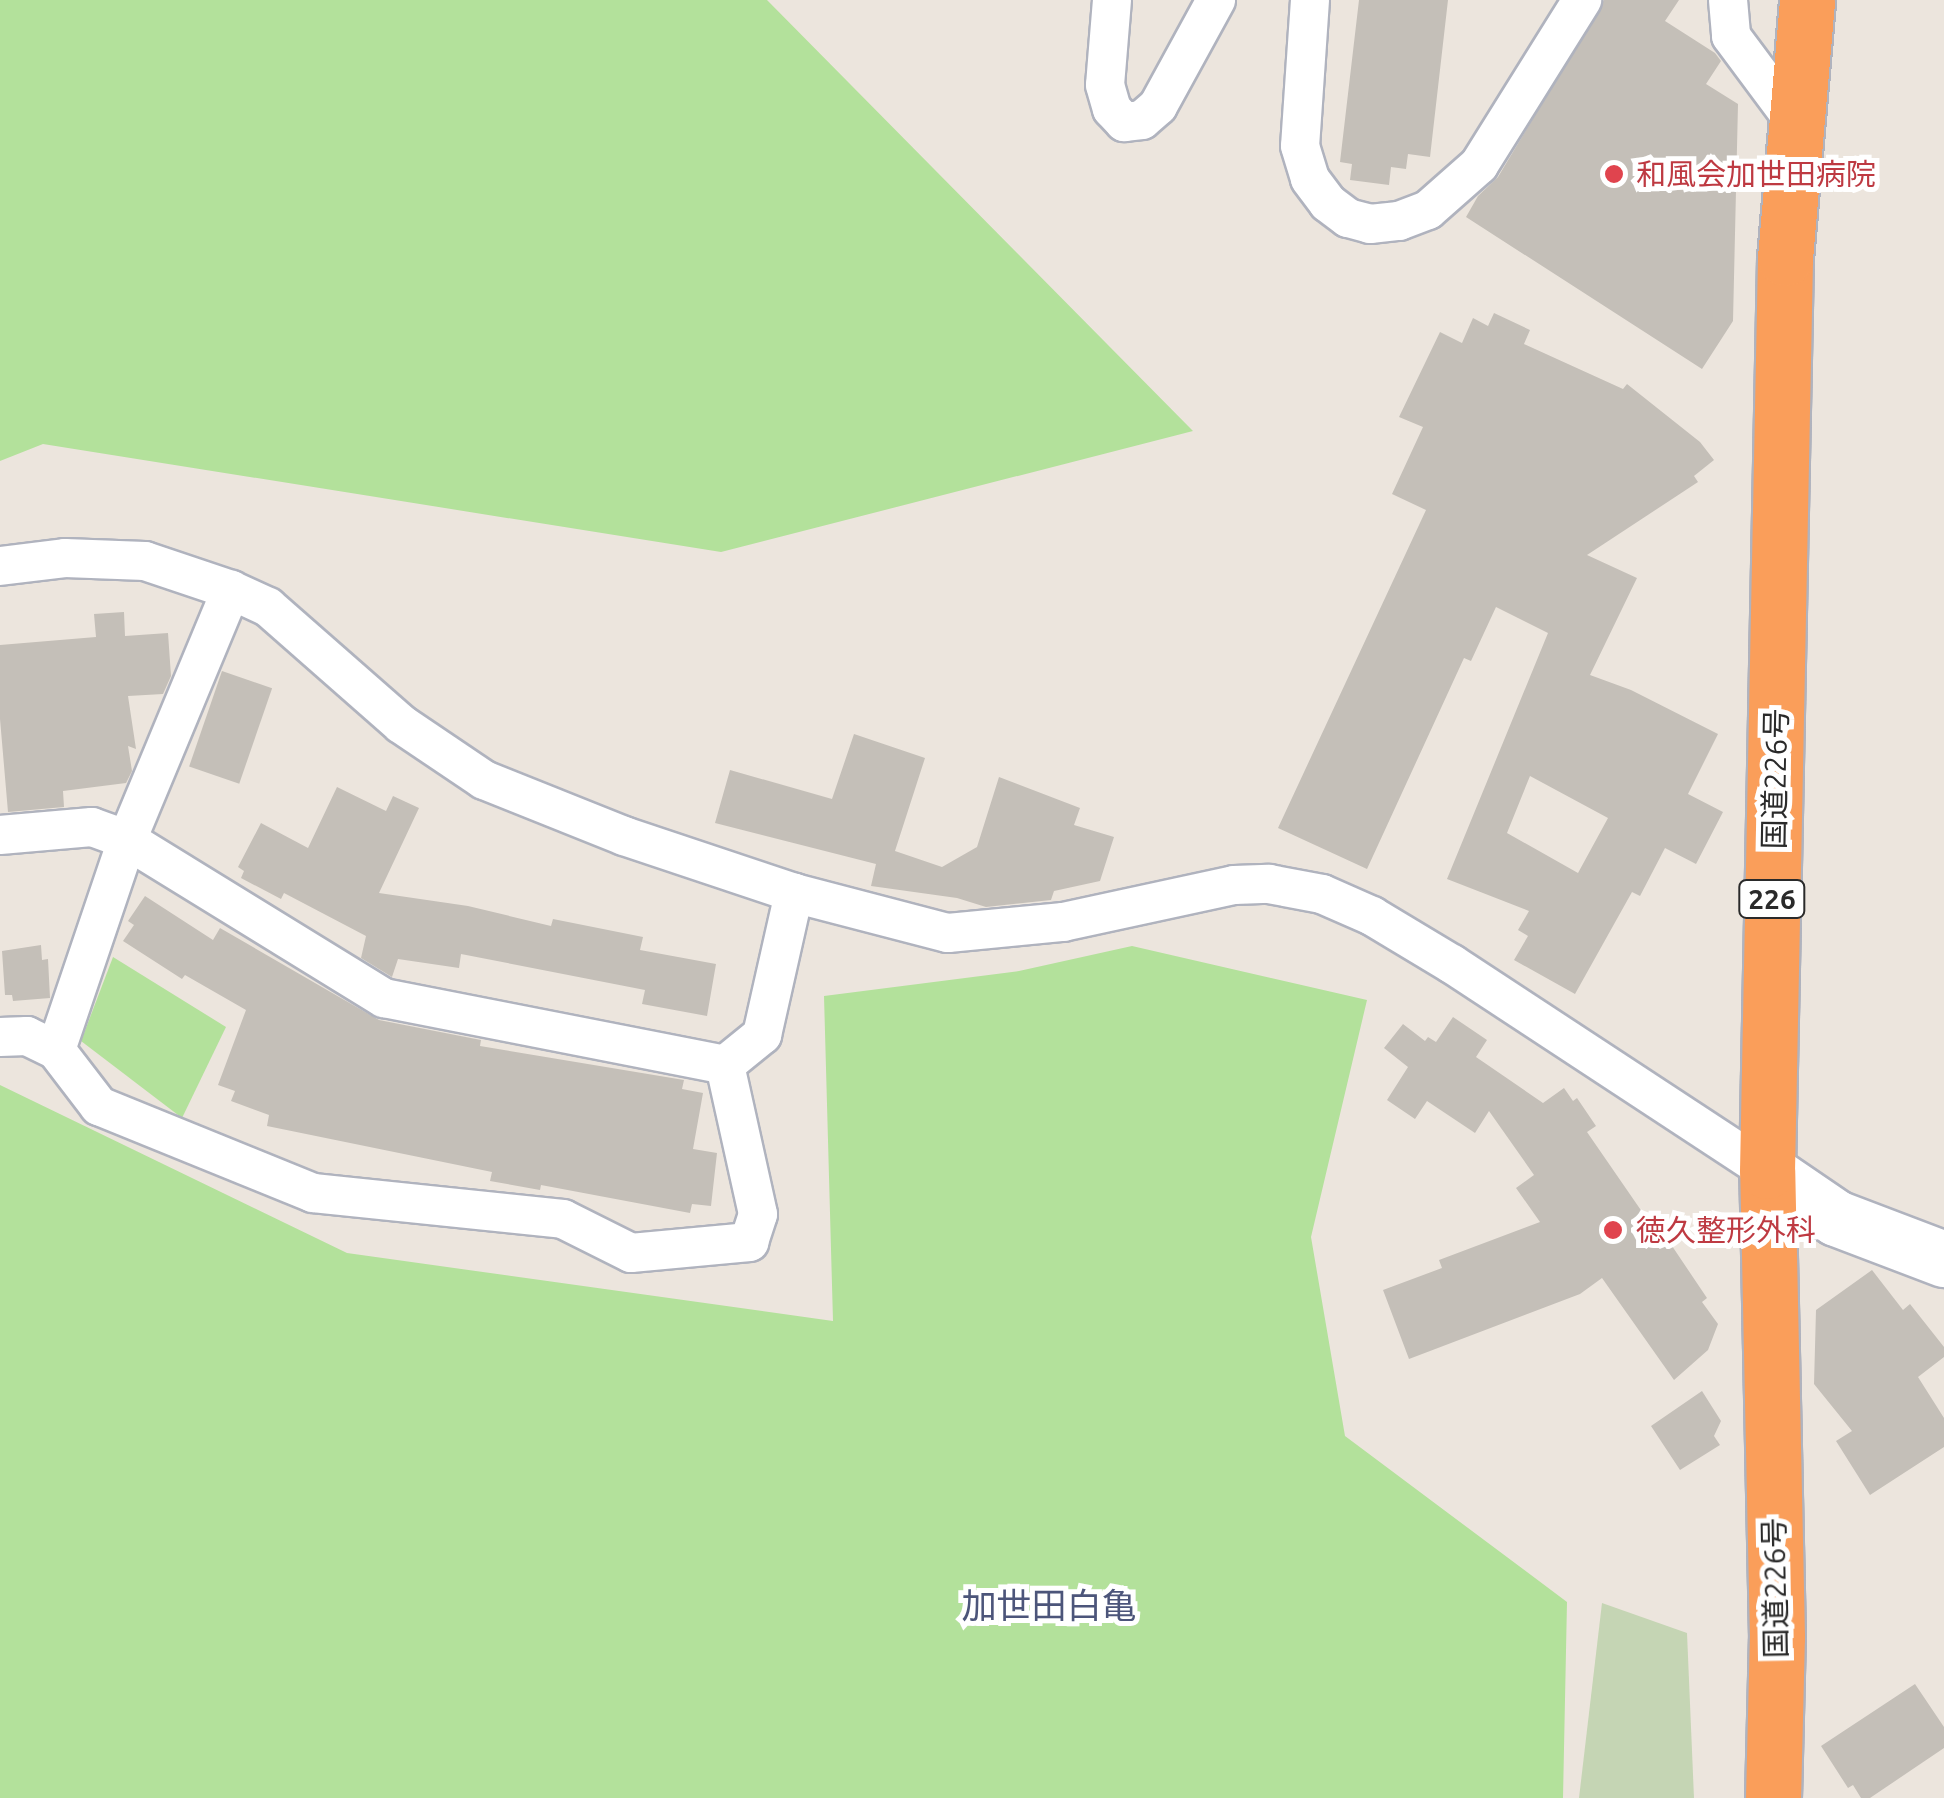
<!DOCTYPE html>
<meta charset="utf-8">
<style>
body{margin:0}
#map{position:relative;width:1944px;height:1798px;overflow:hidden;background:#ece5dd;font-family:Ubuntu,"Noto Sans JP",sans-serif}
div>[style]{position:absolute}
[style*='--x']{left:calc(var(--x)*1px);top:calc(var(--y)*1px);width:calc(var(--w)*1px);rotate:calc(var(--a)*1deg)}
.green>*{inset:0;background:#b3e19b}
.cemetery>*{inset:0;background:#c5d5b4}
.building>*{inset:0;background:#c4bfb8;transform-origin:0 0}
.roads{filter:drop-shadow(2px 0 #b0b3be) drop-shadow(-2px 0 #b0b3be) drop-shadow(0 2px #b0b3be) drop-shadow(0 -2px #b0b3be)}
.street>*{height:38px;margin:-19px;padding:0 19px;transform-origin:19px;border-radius:19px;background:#fff}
.secondary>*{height:55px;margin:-27.5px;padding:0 27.5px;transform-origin:27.5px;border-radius:27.5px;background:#fff}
.highway>*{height:55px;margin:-27.5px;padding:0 27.5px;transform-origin:27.5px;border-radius:27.5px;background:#fa9e5a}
.dots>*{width:28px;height:28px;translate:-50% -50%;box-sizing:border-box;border:5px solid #fff;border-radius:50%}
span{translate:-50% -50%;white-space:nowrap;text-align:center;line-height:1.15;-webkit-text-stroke:10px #fff;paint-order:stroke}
.shield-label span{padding:2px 8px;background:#fff;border:2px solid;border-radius:8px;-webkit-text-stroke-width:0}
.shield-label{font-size:28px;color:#2a2a2a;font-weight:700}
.health-label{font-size:30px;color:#be3a42}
.left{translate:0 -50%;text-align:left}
.street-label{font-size:30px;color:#2a2a2a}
.quarter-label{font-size:35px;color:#4c557a}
</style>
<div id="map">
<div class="green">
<i style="clip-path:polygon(0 0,767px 0,1193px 431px,721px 552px,43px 444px,0 461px)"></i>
<i style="clip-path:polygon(1132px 946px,1367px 1000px,1311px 1237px,1345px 1436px,1567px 1602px,1563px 1798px,0 1798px,0 1085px,347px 1253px,833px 1321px,824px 996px,1019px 971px)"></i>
<i style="clip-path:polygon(113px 957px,226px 1027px,182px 1118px,81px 1041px)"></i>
</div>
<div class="cemetery">
<i style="clip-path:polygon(1602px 1603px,1687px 1633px,1694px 1798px,1579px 1798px)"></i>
</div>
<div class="building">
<i style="clip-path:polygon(1359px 0,1448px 0,1430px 157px,1408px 154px,1406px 169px,1391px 167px,1389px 185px,1350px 180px,1352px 164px,1340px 162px)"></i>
<i style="clip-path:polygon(1604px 0,1679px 0,1665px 21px,1715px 53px,1721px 61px,1706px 84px,1738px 104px,1733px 321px,1702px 369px,1466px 217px,1478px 196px,1498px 177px)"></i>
<i style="clip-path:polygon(evenodd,1494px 313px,1530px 330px,1524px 344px,1623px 389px,1627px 384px,1700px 442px,1714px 460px,1694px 476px,1698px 482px,1587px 555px,1637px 578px,1590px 675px,1631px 690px,1718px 734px,1688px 794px,1723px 812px,1696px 864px,1665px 848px,1640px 896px,1632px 892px,1575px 994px,1514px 960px,1528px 936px,1518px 930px,1529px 911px,1447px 879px,1548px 633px,1496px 607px,1471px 661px,1464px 658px,1367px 869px,1278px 828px,1426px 510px,1392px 494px,1423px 427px,1399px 417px,1440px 332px,1462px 343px,1473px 318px,1488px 326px,1494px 313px,1530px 776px,1608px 818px,1578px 873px,1507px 833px,1530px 776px)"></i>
<i style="clip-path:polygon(124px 612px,125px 636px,168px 633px,171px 676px,163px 694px,128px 696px,136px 749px,128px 746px,132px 771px,126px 783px,63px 791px,64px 807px,8px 812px,0 719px,0 645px,96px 637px,94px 614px)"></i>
<i style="left:222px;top:671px;width:53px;height:101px;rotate:19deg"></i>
<i style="clip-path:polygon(854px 734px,925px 758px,895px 851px,942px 867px,977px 847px,999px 777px,1080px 808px,1074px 825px,1114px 837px,1100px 881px,1054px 891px,1051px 900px,986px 907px,957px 898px,871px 886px,876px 864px,715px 823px,730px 770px,832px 799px)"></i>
<i style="clip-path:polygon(337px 787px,386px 811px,393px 796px,419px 808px,379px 893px,468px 906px,551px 926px,553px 919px,643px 937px,640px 950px,716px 964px,707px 1016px,642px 1004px,645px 990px,461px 954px,459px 968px,398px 959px,392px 977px,361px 958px,366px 936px,284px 893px,281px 899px,241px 878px,244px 871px,238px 867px,261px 823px,308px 848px)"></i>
<i style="clip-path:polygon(145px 896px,213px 940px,220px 928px,379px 1020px,481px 1040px,480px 1046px,684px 1080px,682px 1089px,703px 1093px,693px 1149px,717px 1153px,711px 1206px,692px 1204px,690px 1213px,541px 1185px,540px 1190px,490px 1181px,492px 1172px,267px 1126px,269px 1115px,231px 1101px,235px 1091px,218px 1085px,246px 1010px,185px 975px,182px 979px,123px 941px,134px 925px,128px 921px)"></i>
<i style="clip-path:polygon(41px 945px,42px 960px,48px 959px,50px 998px,13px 1001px,12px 995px,5px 995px,2px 951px)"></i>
<i style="clip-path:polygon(1453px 1017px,1487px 1040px,1476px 1057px,1543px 1103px,1564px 1088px,1573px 1101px,1577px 1098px,1596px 1126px,1587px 1132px,1647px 1219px,1659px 1211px,1677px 1238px,1670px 1243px,1707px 1298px,1702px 1302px,1718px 1324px,1708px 1350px,1674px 1380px,1602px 1278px,1580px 1294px,1409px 1359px,1383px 1290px,1442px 1268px,1439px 1260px,1540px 1222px,1516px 1188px,1534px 1175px,1489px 1111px,1475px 1133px,1427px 1101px,1415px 1119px,1387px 1100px,1408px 1067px,1384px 1048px,1403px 1024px,1425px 1041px,1428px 1037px,1436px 1042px)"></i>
<i style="clip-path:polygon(1872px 1270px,1903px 1310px,1910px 1304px,1944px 1347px,1944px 1357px,1918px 1377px,1944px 1418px,1944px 1447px,1870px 1495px,1836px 1441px,1852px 1431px,1814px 1384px,1816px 1310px)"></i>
<i style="clip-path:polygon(1702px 1391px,1721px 1421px,1714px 1436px,1720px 1445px,1680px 1470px,1651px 1426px)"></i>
<i style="clip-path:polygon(1915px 1684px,1944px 1727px,1944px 1748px,1870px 1798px,1861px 1798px,1853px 1785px,1848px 1788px,1821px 1746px)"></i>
</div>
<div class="roads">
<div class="street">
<i style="--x:1112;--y:0;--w:85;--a:94.7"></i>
<i style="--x:1105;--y:85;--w:25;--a:74"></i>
<i style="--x:1112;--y:109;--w:18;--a:47"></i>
<i style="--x:1124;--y:122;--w:18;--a:-6"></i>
<i style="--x:1142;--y:120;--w:21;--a:-41"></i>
<i style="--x:1158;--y:106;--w:121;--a:-61.3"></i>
<i style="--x:1310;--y:0;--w:146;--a:93.9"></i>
<i style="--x:1300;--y:146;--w:34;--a:73"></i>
<i style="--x:1310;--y:179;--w:30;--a:53"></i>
<i style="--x:1328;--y:203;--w:25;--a:37"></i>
<i style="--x:1348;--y:218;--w:23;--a:15"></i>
<i style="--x:1370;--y:224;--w:29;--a:-6"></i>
<i style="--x:1399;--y:221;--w:31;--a:-21"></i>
<i style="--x:1428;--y:210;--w:68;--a:-41.4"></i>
<i style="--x:1479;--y:165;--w:195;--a:-58"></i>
<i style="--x:1728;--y:0;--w:36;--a:85"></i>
<i style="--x:1731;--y:36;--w:107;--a:53.3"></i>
<i style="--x:0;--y:566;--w:65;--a:-7"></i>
<i style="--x:65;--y:558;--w:80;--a:2.1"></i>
<i style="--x:145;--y:561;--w:91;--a:18.6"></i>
<i style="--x:231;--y:590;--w:41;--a:24.7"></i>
<i style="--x:268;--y:607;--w:177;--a:41.3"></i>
<i style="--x:401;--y:724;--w:100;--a:34"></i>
<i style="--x:484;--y:780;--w:151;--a:21.8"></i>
<i style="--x:624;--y:836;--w:179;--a:18.5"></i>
<i style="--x:794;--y:893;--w:159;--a:14.6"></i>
<i style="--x:948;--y:933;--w:116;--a:-5.5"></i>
<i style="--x:1063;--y:922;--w:175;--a:-12.2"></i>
<i style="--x:1234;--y:885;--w:35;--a:-2"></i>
<i style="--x:1269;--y:884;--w:54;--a:10.7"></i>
<i style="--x:1322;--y:894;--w:55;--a:23.7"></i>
<i style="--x:1372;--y:916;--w:93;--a:31"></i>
<i style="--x:1452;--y:964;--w:377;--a:33.3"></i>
<i style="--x:0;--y:835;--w:92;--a:-5"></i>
<i style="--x:92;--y:827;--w:37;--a:20"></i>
<i style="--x:127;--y:840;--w:302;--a:31.6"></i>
<i style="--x:384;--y:998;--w:348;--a:11.1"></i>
<i style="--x:0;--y:1037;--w:27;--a:-2"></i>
<i style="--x:27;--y:1036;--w:32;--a:26"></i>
<i style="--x:56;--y:1050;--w:71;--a:52.5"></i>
<i style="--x:99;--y:1106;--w:231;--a:22.1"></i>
<i style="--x:313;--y:1193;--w:251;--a:5.9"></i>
<i style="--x:563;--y:1219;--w:76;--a:26.6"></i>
<i style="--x:631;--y:1253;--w:119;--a:-5.3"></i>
<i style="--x:749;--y:1242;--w:29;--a:-72"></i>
<i style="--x:758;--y:1214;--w:153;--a:-102.5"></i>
<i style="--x:725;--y:1065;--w:48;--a:-39"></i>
<i style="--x:762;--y:1035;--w:146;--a:-77.3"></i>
<i style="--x:56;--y:1050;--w:222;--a:-71.3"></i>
<i style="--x:127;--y:840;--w:271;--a:-67.4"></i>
</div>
<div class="secondary">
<i style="--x:1767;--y:1171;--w:83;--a:34.3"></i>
<i style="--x:1836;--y:1218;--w:116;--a:20.8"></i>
</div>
<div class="highway">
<i style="--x:1773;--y:1798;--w:161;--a:-88.6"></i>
<i style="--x:1777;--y:1637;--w:466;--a:-91.2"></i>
<i style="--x:1767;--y:1171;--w:913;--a:-88.87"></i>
<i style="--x:1785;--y:258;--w:259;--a:-85.1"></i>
</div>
</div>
<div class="dots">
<i style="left:1614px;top:174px;background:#e0444e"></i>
<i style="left:1613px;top:1230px;background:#e0444e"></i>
</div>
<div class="shield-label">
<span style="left:1772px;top:899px">226</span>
</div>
<div class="health-label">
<span class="left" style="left:1636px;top:174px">和風会加世田病院</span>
<span class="left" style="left:1636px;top:1230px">徳久整形外科</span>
</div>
<div class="street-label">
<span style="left:1775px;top:779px;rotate:-89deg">国道226号</span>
<span style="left:1775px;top:1588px;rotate:-91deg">国道226号</span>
</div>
<div class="quarter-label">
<span style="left:1049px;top:1605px">加世田白亀</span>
</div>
</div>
